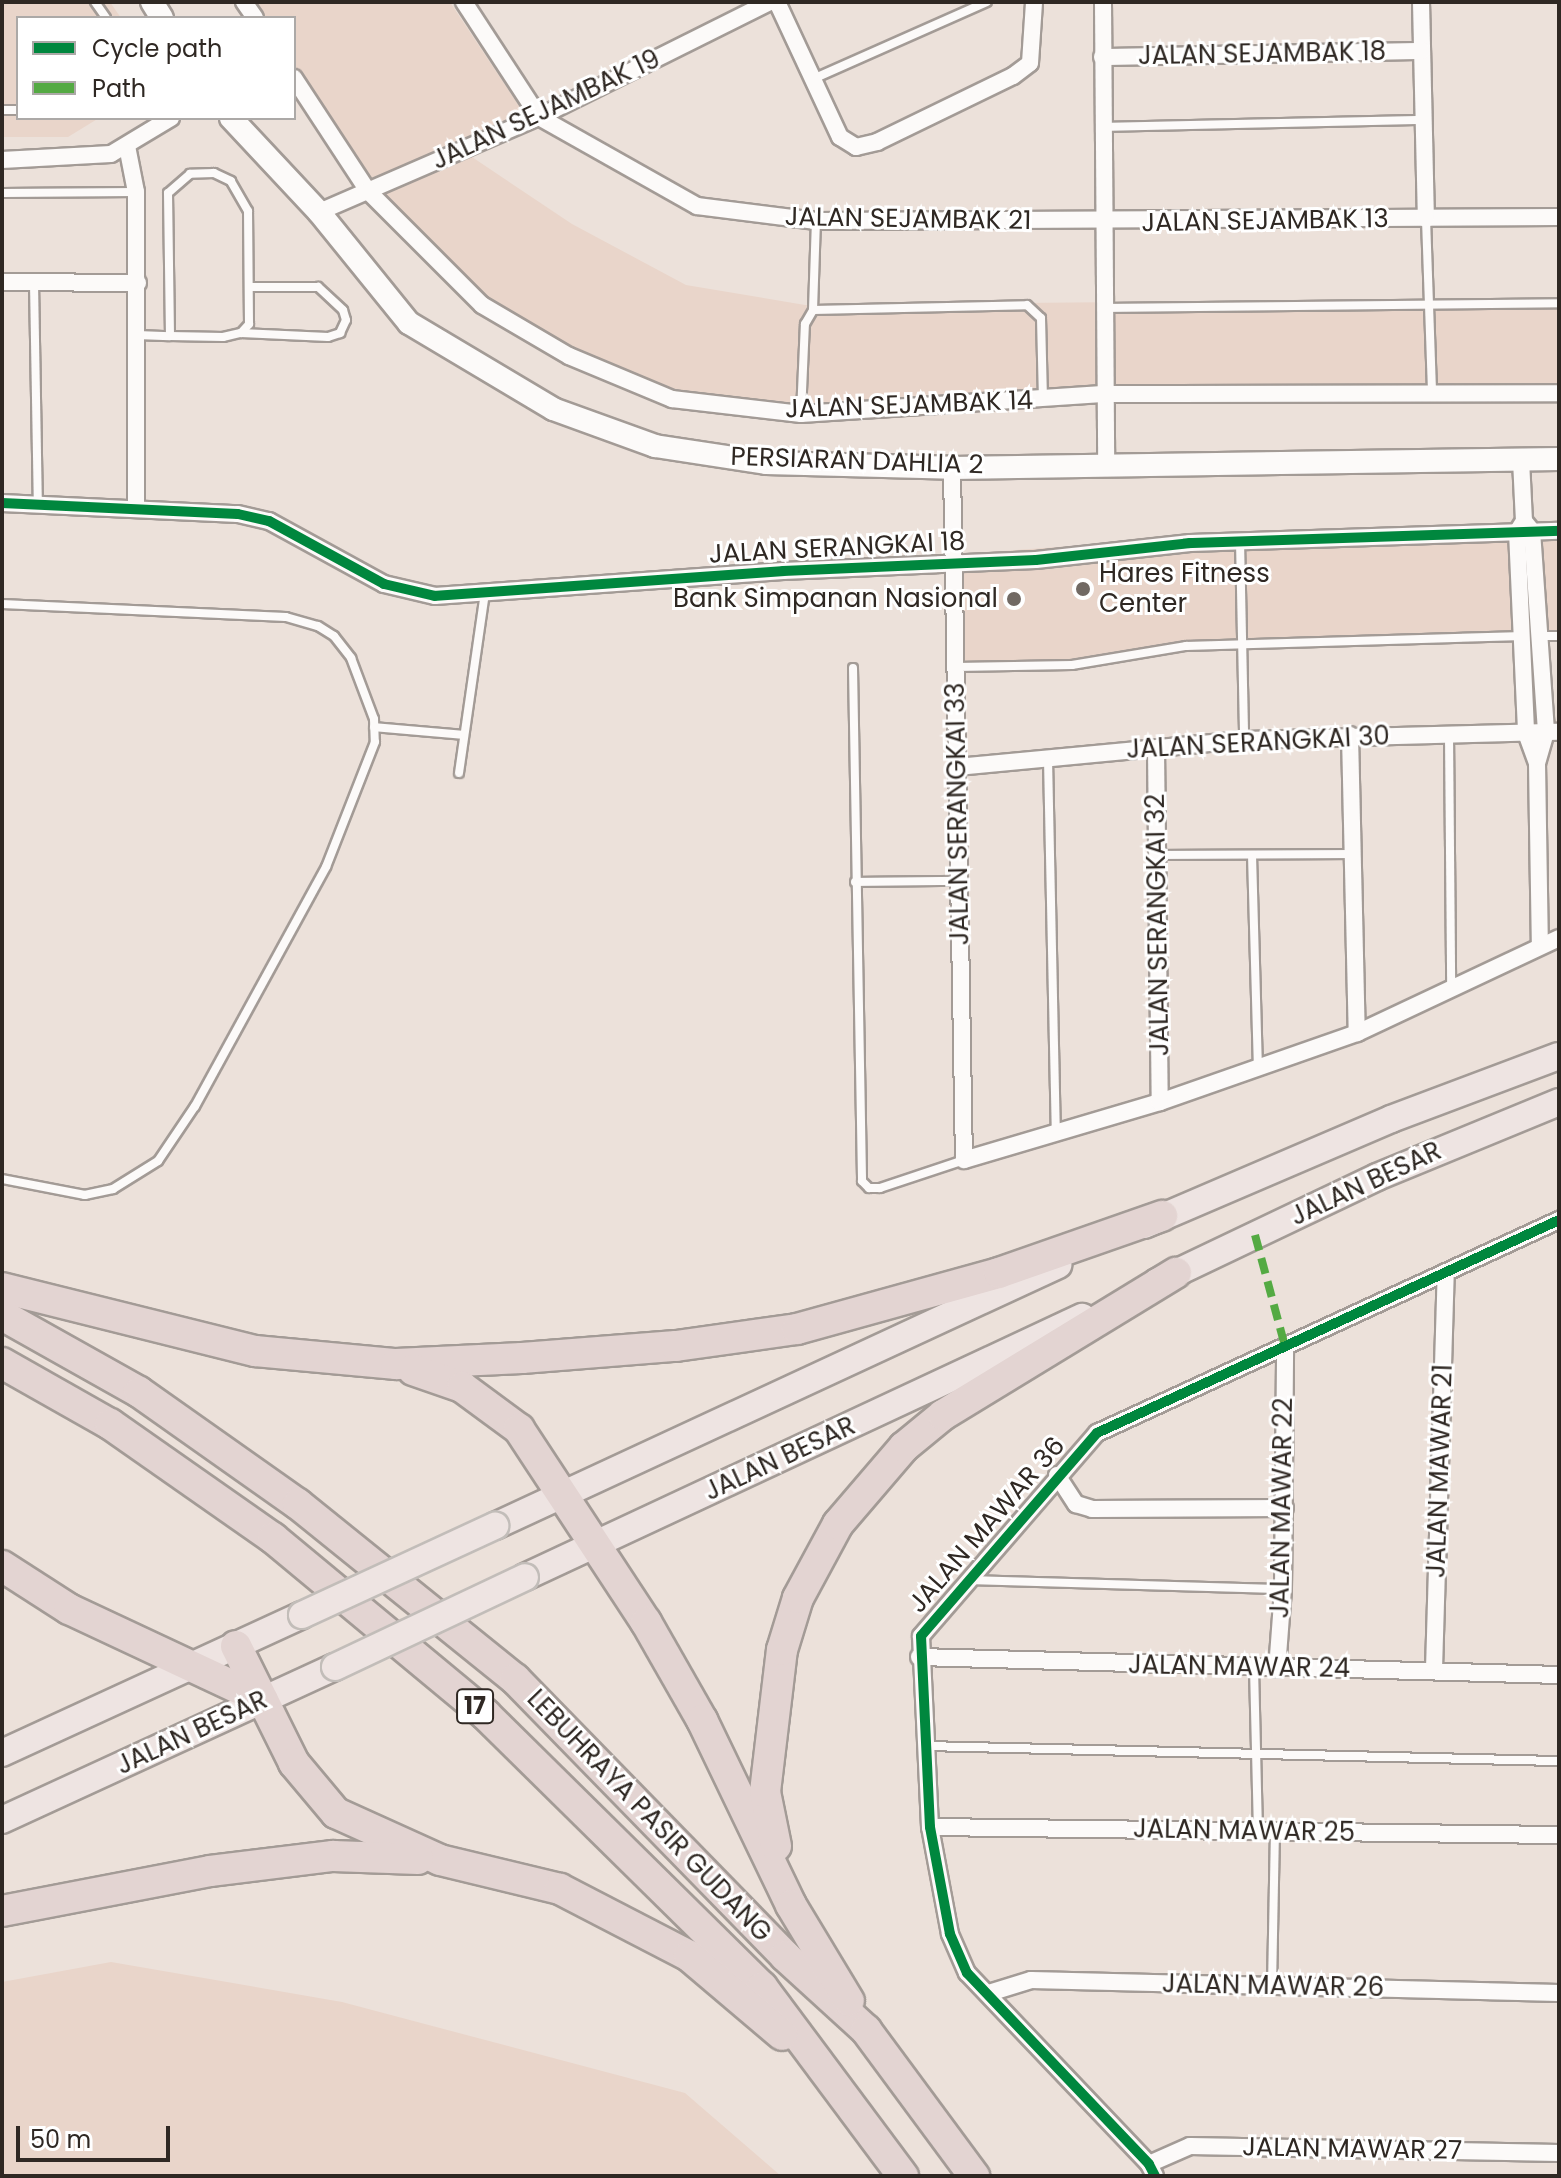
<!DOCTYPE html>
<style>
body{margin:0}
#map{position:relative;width:1561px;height:2178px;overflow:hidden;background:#ece1da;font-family:Poppins,sans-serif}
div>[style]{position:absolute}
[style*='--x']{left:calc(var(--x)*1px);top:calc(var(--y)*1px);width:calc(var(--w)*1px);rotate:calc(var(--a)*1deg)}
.built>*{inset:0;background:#e9d5ca}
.roads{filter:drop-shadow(2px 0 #a39b96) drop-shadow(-2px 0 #a39b96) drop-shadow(0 2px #a39b96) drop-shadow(0 -2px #a39b96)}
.lane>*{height:8px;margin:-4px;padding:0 4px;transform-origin:4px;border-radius:4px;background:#fcfaf9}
.street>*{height:16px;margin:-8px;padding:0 8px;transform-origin:8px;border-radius:8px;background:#fcfaf9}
.secondary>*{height:22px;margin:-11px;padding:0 11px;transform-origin:11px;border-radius:11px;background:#fcfaf9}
.primary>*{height:26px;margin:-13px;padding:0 13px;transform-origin:13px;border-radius:13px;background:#eee4e2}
.highway>*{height:30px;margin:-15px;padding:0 15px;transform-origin:15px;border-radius:15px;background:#e3d4d2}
.bridges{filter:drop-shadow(2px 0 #c2bdb9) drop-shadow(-2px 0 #c2bdb9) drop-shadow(0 2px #c2bdb9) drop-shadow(0 -2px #c2bdb9)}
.primary-bridge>*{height:26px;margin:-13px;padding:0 13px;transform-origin:13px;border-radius:13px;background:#eee4e2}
.quiet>*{height:8px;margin-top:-4px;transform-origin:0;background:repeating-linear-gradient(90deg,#54aa43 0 16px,transparent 0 24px)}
.cycleway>*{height:10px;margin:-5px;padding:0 5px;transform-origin:5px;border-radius:5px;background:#00873e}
.dots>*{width:22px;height:22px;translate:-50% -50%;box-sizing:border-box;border:4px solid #fff;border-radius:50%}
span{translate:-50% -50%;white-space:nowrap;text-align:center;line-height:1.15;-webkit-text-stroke:6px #fff;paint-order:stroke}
.shield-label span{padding:2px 6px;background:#fff;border:2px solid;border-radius:6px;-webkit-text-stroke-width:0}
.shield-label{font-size:24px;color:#2f2823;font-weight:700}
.street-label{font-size:26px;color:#2f2823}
.poi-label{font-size:26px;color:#2f2823}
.left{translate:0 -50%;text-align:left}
.right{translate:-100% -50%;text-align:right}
.frame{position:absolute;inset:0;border:4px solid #2f2823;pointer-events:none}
.legend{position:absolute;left:16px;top:16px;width:280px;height:104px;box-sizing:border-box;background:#fff;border:2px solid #aca9a7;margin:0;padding:10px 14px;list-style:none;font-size:24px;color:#2f2823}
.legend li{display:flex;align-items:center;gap:16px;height:40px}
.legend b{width:40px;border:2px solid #aca9a7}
.scale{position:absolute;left:16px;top:2126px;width:154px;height:36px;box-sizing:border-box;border:4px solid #2f2823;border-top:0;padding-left:10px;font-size:24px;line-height:28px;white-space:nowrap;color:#2f2823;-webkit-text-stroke:6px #fff;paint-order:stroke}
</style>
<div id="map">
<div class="built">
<i style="clip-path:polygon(2px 2px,110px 2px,121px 18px,18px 18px,18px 118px,99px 118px,68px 137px,2px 137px)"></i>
<i style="clip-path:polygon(253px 2px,450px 2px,525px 115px,370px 182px,294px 65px,294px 18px,264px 18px)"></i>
<i style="clip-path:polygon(469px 155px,572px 224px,686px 285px,805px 305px,1559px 298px,1559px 401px,1127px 400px,805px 422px,673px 409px,567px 365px,477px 311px,367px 199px)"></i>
<i style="clip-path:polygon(1559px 525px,1559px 641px,1157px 652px,1075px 669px,962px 673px,961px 554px,1266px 532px)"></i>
<i style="clip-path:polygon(111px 1962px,342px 2002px,685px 2093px,781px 2176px,2px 2176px,2px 1982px)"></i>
</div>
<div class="roads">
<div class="lane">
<i style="--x:95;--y:2;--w:19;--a:55"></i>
<i style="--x:813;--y:79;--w:190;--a:-23.9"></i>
<i style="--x:2;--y:110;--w:16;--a:0"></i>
<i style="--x:1104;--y:127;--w:320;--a:-1.3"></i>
<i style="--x:2;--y:193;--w:134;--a:-0.4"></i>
<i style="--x:1426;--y:219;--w:174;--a:88"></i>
<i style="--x:34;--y:283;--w:221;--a:89"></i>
<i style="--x:1105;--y:308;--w:454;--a:-0.6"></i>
<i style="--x:813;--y:310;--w:89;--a:-88.1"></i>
<i style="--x:241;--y:333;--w:87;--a:2.6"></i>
<i style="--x:328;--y:337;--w:13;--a:-18"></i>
<i style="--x:340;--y:333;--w:14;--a:-65"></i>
<i style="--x:346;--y:320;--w:10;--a:-107"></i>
<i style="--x:343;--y:310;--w:34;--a:-137"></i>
<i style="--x:318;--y:287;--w:67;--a:180"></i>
<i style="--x:137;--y:335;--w:33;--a:2"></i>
<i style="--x:170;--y:336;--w:53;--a:1.1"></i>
<i style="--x:223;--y:337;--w:18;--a:-13"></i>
<i style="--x:241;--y:333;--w:12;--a:-48"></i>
<i style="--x:249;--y:324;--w:113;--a:-90.5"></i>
<i style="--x:248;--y:211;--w:34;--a:-120"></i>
<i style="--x:231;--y:181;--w:19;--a:-155"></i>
<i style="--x:214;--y:173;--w:24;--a:178"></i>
<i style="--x:190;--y:174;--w:29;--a:139"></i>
<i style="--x:168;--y:193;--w:143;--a:89.2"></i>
<i style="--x:801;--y:414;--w:90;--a:-87.5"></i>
<i style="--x:805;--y:324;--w:16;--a:-60"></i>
<i style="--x:813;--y:310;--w:214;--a:-1.3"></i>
<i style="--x:1027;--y:305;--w:19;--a:43"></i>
<i style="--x:1041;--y:318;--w:80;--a:88.6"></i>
<i style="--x:1240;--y:541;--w:199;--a:88.8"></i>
<i style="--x:2;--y:604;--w:284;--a:2.6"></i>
<i style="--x:286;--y:617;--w:33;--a:16"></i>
<i style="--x:318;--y:626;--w:19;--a:32"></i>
<i style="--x:334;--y:636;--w:28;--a:52"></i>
<i style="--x:351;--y:658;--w:65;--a:69.3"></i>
<i style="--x:374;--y:719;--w:23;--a:88"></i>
<i style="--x:375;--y:742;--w:134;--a:111.4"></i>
<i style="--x:326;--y:867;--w:273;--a:118.7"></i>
<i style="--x:195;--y:1106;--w:66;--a:123.9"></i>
<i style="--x:158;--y:1161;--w:53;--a:148.1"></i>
<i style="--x:113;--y:1189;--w:29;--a:168"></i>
<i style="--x:85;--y:1195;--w:85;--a:-169.1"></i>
<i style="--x:1538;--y:636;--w:21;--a:0"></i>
<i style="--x:956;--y:667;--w:116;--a:-1"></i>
<i style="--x:1072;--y:665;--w:116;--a:-9.5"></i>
<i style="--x:1186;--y:646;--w:338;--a:-1.7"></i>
<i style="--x:853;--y:668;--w:513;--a:88.99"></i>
<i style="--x:862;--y:1181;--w:10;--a:45"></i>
<i style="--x:869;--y:1188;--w:11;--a:0"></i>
<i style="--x:880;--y:1188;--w:89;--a:-18.4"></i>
<i style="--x:374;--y:727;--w:90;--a:5.1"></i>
<i style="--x:1449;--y:735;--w:253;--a:89.5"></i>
<i style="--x:1048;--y:759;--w:374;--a:88.8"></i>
<i style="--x:459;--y:773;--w:183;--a:-81.8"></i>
<i style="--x:1158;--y:855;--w:194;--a:-0.3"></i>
<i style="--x:1252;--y:855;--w:212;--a:88.4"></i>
<i style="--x:855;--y:882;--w:104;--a:-0.6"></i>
<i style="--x:972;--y:1580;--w:310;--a:1.7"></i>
<i style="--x:1254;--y:1668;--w:163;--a:88.6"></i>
<i style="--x:925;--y:1746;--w:634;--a:1.36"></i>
<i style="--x:1272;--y:1986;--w:154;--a:-88.9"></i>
</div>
<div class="street">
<i style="--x:244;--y:2;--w:19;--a:55"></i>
<i style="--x:464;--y:2;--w:137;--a:56.9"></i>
<i style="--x:539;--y:117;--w:181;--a:29.4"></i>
<i style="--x:697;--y:206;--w:120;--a:7.2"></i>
<i style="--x:816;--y:221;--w:743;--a:-0.31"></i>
<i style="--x:777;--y:2;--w:149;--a:65"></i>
<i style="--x:840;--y:137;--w:19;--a:32"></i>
<i style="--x:856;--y:147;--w:22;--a:-13"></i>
<i style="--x:877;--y:142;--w:151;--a:-25.9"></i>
<i style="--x:1013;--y:76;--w:21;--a:-37"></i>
<i style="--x:1030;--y:63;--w:61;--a:-86.2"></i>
<i style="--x:1103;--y:2;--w:462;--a:89.6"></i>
<i style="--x:1421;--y:2;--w:217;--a:88.7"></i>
<i style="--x:1102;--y:57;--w:320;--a:-1.1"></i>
<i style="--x:294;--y:78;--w:135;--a:56.8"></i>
<i style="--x:368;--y:191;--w:161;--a:45"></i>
<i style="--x:482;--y:305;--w:101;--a:30.4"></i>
<i style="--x:569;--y:356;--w:112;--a:22.7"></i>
<i style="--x:672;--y:399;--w:130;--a:6.6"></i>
<i style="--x:801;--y:414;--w:306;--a:-3.8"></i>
<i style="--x:1106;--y:394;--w:453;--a:-0.1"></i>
<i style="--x:127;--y:146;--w:47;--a:78.9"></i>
<i style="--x:136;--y:192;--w:316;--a:90"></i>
<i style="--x:2;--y:160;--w:109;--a:-3.2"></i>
<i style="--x:111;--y:154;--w:70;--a:-31"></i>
<i style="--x:319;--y:212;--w:240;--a:-23.4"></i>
<i style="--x:539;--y:117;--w:258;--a:-26.5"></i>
<i style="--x:2;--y:282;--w:136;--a:0.4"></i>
<i style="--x:1521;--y:460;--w:61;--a:87.2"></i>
<i style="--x:1524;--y:521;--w:13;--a:51"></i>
<i style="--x:1532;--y:531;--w:201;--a:86"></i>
<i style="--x:1546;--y:732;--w:32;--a:106"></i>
<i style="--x:1537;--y:763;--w:183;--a:89.1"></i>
<i style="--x:952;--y:468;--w:692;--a:89.01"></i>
<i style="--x:964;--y:1160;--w:204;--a:-16.5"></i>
<i style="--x:1160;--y:1102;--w:209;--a:-19.3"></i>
<i style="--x:1357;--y:1033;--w:223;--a:-25.2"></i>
<i style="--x:2;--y:503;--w:236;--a:2.7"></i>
<i style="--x:238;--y:514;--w:32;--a:13"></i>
<i style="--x:269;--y:521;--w:131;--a:28.7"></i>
<i style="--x:384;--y:584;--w:52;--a:13.2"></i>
<i style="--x:435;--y:596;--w:349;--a:-4.1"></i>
<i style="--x:783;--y:571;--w:253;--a:-2.5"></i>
<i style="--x:1036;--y:560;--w:155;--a:-6.3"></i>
<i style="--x:1190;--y:543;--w:369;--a:-1.9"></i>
<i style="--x:1522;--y:524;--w:9;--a:122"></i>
<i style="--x:1517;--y:532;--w:201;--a:87.4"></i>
<i style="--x:1526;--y:733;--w:32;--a:70"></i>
<i style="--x:1350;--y:735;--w:298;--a:88.7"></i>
<i style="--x:1156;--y:748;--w:354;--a:89.4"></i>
<i style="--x:957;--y:767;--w:288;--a:-5.4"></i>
<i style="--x:1244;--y:740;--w:315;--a:-1.5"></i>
<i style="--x:1057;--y:1475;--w:35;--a:57"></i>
<i style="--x:1076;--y:1504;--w:17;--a:17"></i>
<i style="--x:1092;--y:1509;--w:193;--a:-0.3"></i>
<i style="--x:919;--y:1657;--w:640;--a:1.61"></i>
<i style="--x:1277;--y:1669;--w:80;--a:-85.7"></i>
<i style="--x:1283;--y:1589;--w:243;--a:-89.5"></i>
<i style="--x:1434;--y:1669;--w:397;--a:-88.3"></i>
<i style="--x:930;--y:1827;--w:629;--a:0.73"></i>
<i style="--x:989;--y:1993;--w:44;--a:-17.2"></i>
<i style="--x:1031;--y:1980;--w:528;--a:1.41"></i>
<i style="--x:1149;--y:2164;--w:45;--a:-23.7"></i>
<i style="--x:1190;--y:2146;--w:369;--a:1.1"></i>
<i style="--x:1155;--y:2176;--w:13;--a:-117"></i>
<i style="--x:1149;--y:2164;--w:264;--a:-133.6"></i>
<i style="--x:967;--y:1973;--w:43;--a:-113.6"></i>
<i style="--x:950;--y:1934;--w:109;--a:-100.6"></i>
<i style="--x:930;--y:1827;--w:191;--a:-92.7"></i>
<i style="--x:921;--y:1636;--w:269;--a:-49.1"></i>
<i style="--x:1097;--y:1433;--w:509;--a:-24.75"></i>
</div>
<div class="secondary">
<i style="--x:152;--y:2;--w:19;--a:58"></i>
<i style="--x:231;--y:118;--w:129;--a:46.9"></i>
<i style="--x:319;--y:212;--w:143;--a:51"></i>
<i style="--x:409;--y:323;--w:168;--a:30.8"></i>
<i style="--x:553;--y:409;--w:109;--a:19.9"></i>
<i style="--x:655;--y:446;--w:112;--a:8.7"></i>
<i style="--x:766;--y:463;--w:186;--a:1.5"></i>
<i style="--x:952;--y:468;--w:607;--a:-0.85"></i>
</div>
<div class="primary">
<i style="--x:1144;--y:1225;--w:269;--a:-23.2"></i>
<i style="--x:1391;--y:1119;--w:179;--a:-20.6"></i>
<i style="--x:1157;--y:1282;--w:244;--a:-25.5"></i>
<i style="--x:1377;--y:1177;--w:197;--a:-22.4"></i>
<i style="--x:495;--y:1526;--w:621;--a:-24.87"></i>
<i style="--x:525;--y:1577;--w:615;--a:-25.02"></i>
<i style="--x:2;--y:1753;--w:330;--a:-24.7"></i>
<i style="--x:2;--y:1820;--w:366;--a:-24.7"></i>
</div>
<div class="highway">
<i style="--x:2;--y:1288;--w:261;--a:14"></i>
<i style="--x:255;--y:1351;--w:142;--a:5.3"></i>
<i style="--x:396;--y:1364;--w:126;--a:-2.7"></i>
<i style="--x:522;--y:1358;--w:154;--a:-4.5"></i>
<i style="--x:676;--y:1346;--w:122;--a:-8"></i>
<i style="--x:797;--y:1329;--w:210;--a:-15.5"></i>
<i style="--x:999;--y:1273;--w:173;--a:-19.3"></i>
<i style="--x:2;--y:1315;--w:157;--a:29.3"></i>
<i style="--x:139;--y:1392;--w:194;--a:35.2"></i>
<i style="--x:298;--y:1504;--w:279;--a:38.9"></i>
<i style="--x:515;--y:1679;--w:387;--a:45.7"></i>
<i style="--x:785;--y:1956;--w:110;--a:42.4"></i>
<i style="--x:866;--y:2030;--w:182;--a:53.5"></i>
<i style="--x:2;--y:1363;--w:124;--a:29.5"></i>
<i style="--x:110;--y:1424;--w:199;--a:35"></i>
<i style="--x:273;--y:1538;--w:276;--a:39.7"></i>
<i style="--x:485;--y:1714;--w:389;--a:44.6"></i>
<i style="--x:762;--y:1987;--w:236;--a:53.3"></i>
<i style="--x:413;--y:1370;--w:52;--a:19.1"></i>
<i style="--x:462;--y:1387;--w:71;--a:36.4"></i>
<i style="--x:519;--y:1429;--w:231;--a:56.7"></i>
<i style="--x:646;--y:1622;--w:113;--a:60.3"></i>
<i style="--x:702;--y:1720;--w:205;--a:64.3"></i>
<i style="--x:791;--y:1905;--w:112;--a:58.9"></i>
<i style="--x:2;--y:1566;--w:80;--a:32.7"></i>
<i style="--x:69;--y:1609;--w:214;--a:25.1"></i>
<i style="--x:236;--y:1646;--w:131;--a:63.6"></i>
<i style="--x:294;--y:1763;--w:65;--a:50"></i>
<i style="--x:336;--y:1813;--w:114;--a:24.3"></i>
<i style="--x:440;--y:1860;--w:123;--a:13.6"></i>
<i style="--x:560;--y:1889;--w:145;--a:27.4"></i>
<i style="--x:689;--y:1956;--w:122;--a:40.3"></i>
<i style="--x:776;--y:1846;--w:55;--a:-101.5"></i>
<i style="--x:765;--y:1792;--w:143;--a:-83.2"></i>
<i style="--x:782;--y:1650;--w:54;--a:-72.9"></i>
<i style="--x:798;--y:1598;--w:84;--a:-61.6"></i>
<i style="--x:838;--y:1524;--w:101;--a:-49.4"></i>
<i style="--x:904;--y:1447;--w:50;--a:-39.4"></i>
<i style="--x:943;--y:1415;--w:273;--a:-31.4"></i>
<i style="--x:2;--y:1911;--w:212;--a:-10.9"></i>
<i style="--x:210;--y:1871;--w:124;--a:-7"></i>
<i style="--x:333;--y:1856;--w:85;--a:2"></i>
</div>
</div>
<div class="bridges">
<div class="primary-bridge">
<i style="--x:302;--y:1615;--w:213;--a:-24.8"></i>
<i style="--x:335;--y:1667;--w:210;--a:-25.3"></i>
</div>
</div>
<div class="quiet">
<i style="--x:1255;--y:1235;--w:115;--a:74.9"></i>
</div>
<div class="cycleway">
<i style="--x:2;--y:503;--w:236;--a:2.7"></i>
<i style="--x:238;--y:514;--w:32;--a:13"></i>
<i style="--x:269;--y:521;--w:131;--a:28.7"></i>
<i style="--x:384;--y:584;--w:52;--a:13.2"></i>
<i style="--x:435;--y:596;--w:349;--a:-4.1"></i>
<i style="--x:783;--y:571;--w:253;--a:-2.5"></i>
<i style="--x:1036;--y:560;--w:155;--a:-6.3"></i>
<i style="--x:1190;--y:543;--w:369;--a:-1.9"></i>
<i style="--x:1155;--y:2176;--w:13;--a:-117"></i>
<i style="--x:1149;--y:2164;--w:264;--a:-133.6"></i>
<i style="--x:967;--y:1973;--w:43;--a:-113.6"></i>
<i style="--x:950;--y:1934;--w:109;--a:-100.6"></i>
<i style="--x:930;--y:1827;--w:191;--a:-92.7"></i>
<i style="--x:921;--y:1636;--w:269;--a:-49.1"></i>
<i style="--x:1097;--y:1433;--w:509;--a:-24.75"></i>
</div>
<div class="dots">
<i style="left:1083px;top:589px;background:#716963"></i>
<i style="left:1014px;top:599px;background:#716963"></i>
</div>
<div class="shield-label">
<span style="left:475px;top:1706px">17</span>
</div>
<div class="street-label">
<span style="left:1262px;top:54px;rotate:-1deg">JALAN SEJAMBAK 18</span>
<span style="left:546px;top:110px;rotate:-25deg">JALAN SEJAMBAK 19</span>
<span style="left:908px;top:219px;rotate:1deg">JALAN SEJAMBAK 21</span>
<span style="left:1265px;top:221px;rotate:-1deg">JALAN SEJAMBAK 13</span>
<span style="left:909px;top:405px;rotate:-2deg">JALAN SEJAMBAK 14</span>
<span style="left:857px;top:461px;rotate:2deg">PERSIARAN DAHLIA 2</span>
<span style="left:837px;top:548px;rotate:-3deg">JALAN SERANGKAI 18</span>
<span style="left:1258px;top:743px;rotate:-3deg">JALAN SERANGKAI 30</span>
<span style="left:958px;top:814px;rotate:-91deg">JALAN SERANGKAI 33</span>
<span style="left:1158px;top:925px;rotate:-91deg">JALAN SERANGKAI 32</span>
<span style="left:1366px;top:1184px;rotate:-25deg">JALAN BESAR</span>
<span style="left:780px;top:1459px;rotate:-25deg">JALAN BESAR</span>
<span style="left:1440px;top:1471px;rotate:-88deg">JALAN MAWAR 21</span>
<span style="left:1282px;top:1508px;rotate:-89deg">JALAN MAWAR 22</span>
<span style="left:987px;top:1525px;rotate:-49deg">JALAN MAWAR 36</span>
<span style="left:1239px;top:1667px;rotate:1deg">JALAN MAWAR 24</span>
<span style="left:192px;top:1733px;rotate:-25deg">JALAN BESAR</span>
<span style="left:649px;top:1816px;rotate:46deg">LEBUHRAYA PASIR GUDANG</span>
<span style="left:1244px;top:1831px;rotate:1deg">JALAN MAWAR 25</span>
<span style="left:1273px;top:1986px;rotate:1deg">JALAN MAWAR 26</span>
<span style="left:1352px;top:2149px;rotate:1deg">JALAN MAWAR 27</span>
</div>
<div class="poi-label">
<span class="left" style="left:1099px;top:589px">Hares Fitness<br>Center</span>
<span class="right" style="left:998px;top:599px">Bank Simpanan Nasional</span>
</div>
<div class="frame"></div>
<ul class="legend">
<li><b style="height:10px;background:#00873e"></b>Cycle path</li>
<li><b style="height:10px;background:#54aa43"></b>Path</li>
</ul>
<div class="scale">50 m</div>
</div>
